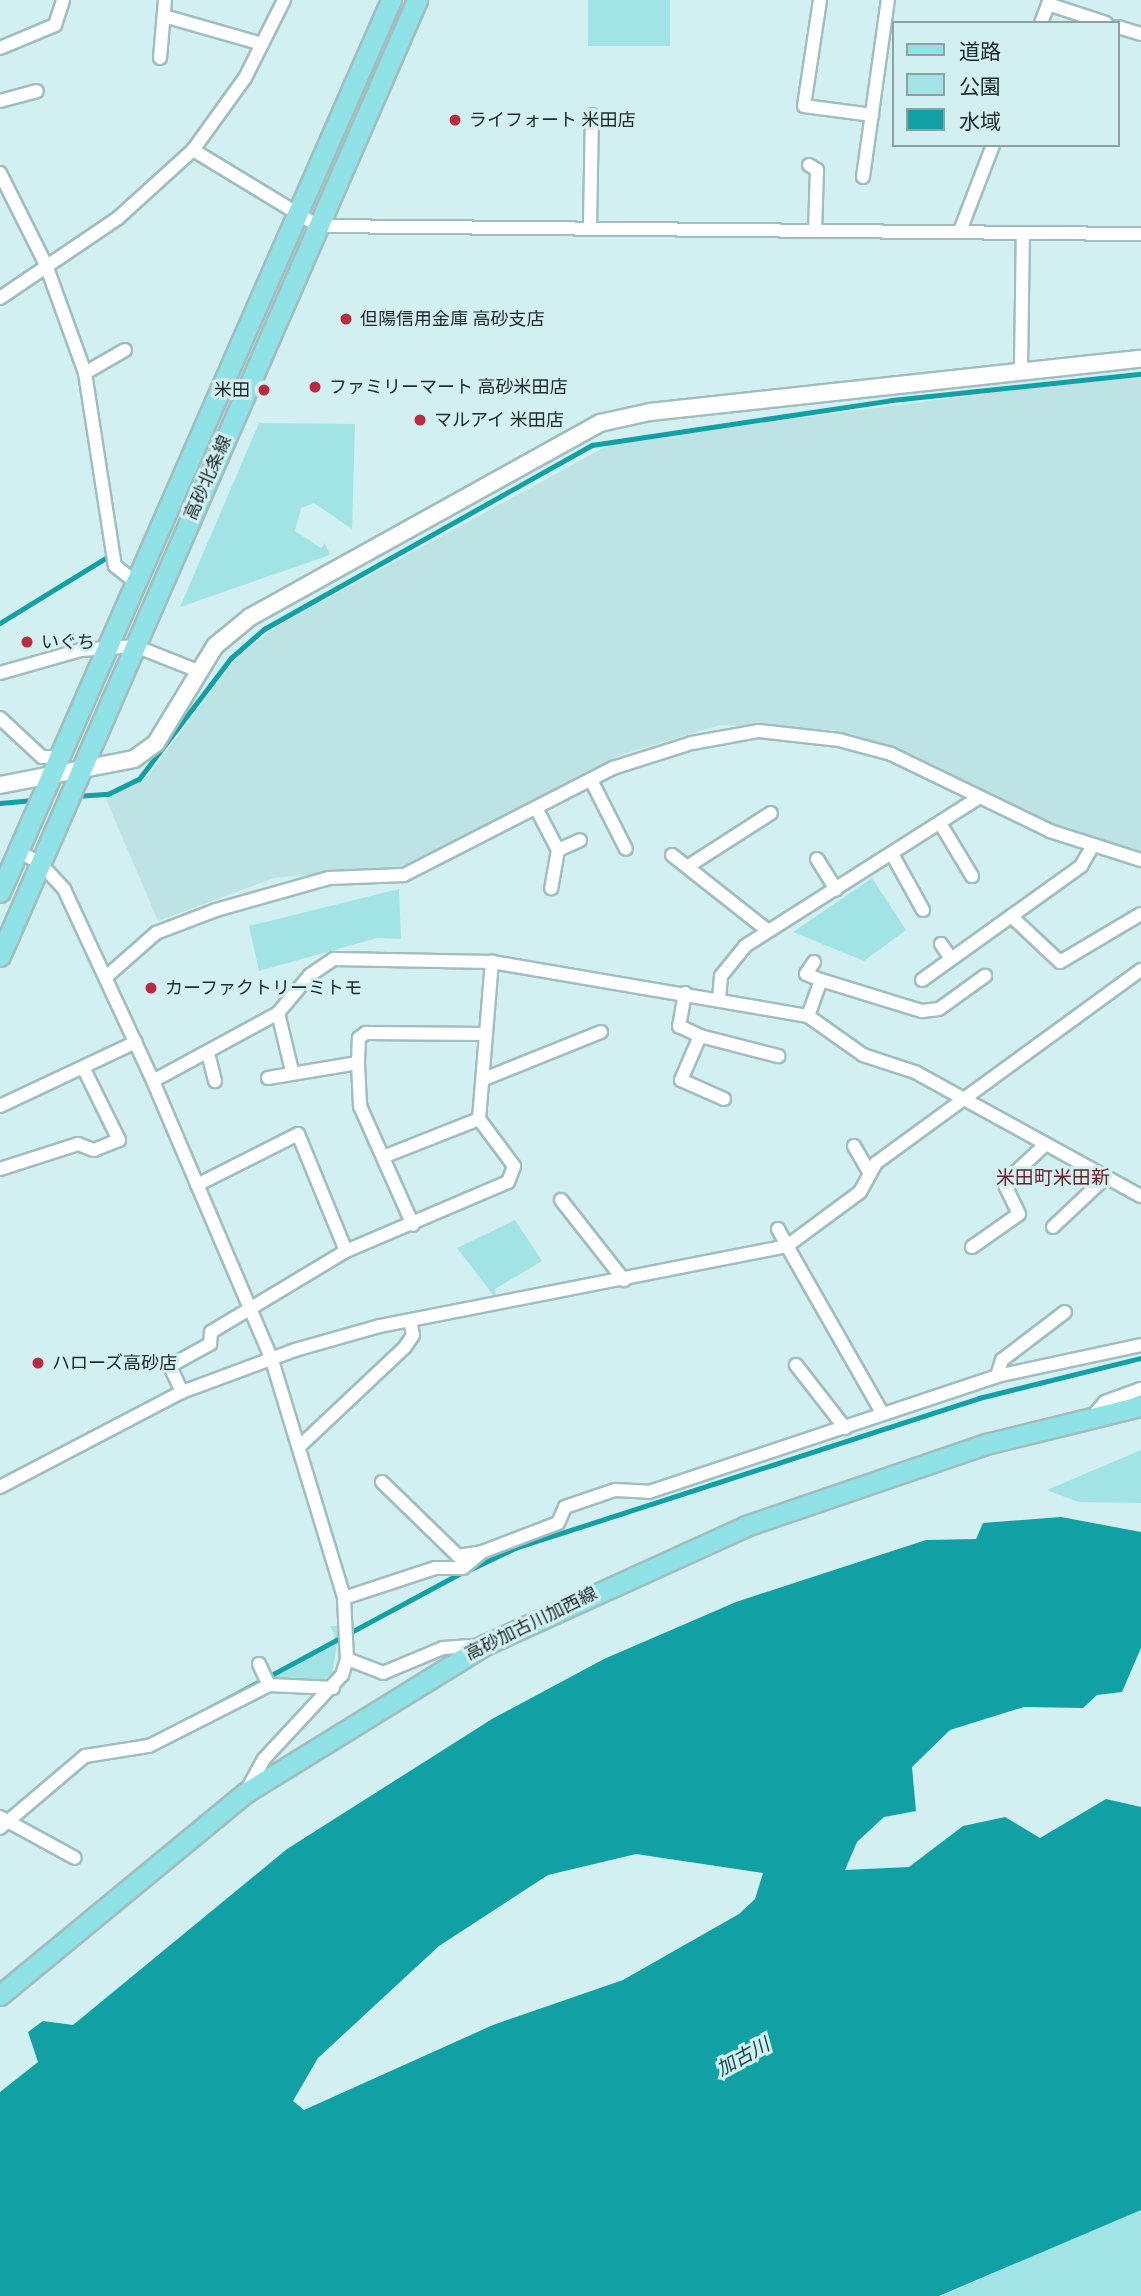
<!DOCTYPE html>
<meta charset="utf-8">
<style>
body{margin:0}
#map{position:relative;width:1141px;height:2296px;overflow:hidden;background:#d2f0f1;font-family:Raleway,"Noto Sans JP",sans-serif}
div>[style]{position:absolute}
[style*='--x']{left:calc(var(--x)*1px);top:calc(var(--y)*1px);width:calc(var(--w)*1px);rotate:calc(var(--a)*1deg)}
.built>*{inset:0;background:#bde3e5}
.green>*{inset:0;background:#a2e4e6;transform-origin:0 0}
.water>*{inset:0;background:#11a1a5}
.stream>*{height:4.5px;margin:-2.25px;padding:0 2.25px;transform-origin:2.25px;border-radius:2.25px;background:#11a1a5}
.roads{filter:drop-shadow(2px 0 #a1bdbe) drop-shadow(-2px 0 #a1bdbe) drop-shadow(0 2px #a1bdbe) drop-shadow(0 -2px #a1bdbe)}
.minor>*{height:12px;margin:-6px;padding:0 6px;transform-origin:6px;border-radius:6px;background:#fff}
.tertiary>*{height:16px;margin:-8px;padding:0 8px;transform-origin:8px;border-radius:8px;background:#fff}
.primary>*{height:19px;margin:-9.5px;padding:0 9.5px;transform-origin:9.5px;border-radius:9.5px;background:#8fe3e6}
.dots>*{width:19px;height:19px;translate:-50% -50%;box-sizing:border-box;border:4px solid #d2f0f1;border-radius:50%}
span{translate:-50% -50%;white-space:nowrap;text-align:center;line-height:1.15;-webkit-text-stroke:6px #d2f0f1;paint-order:stroke}
.poi-label{font-size:18px;color:#202b2b}
.left{translate:0 -50%;text-align:left}
.right{translate:-100% -50%;text-align:right}
.street-label{font-size:18px;color:#202b2b}
.neighbourhood-label{font-size:19px;color:#672127}
.water-label{font-size:19px;color:#12484a;font-style:italic}
.legend{position:absolute;left:892px;top:21px;width:228px;height:126px;box-sizing:border-box;background:#d2f0f1;border:2px solid #8ba1a2;margin:0;padding:9px 12px;list-style:none;font-size:21px;color:#202b2b}
.legend li{display:flex;align-items:center;gap:14px;height:35px}
.legend b{width:35px;border:2px solid #8ba1a2}
</style>
<div id="map">
<div class="built">
<i style="clip-path:polygon(1123px 376px,1141px 377px,1141px 854px,1025px 815px,834px 730px,720px 725px,623px 754px,401px 867px,274px 878px,158px 921px,106px 799px,148px 776px,237px 656px,281px 624px,614px 442px)"></i>
</div>
<div class="green">
<i style="left:588px;top:0;width:82px;height:46px"></i>
<i style="clip-path:polygon(259px 423px,355px 424px,352px 529px,314px 503px,301px 508px,295px 531px,321px 548px,325px 543px,330px 555px,180px 607px)"></i>
<i style="clip-path:polygon(872px 878px,906px 930px,864px 961px,793px 932px)"></i>
<i style="clip-path:polygon(399px 889px,401px 939px,377px 938px,259px 971px,249px 926px)"></i>
<i style="clip-path:polygon(515px 1220px,542px 1261px,495px 1289px,497px 1300px,457px 1248px)"></i>
<i style="clip-path:polygon(1141px 1450px,1141px 1503px,1078px 1502px,1047px 1490px)"></i>
<i style="clip-path:polygon(330px 1626px,340px 1626px,332px 1674px,314px 1686px,275px 1682px,271px 1676px,330px 1646px,335px 1636px)"></i>
<i style="clip-path:polygon(1141px 2210px,1141px 2296px,942px 2296px,1127px 2213px)"></i>
</div>
<div class="water">
<i style="clip-path:polygon(evenodd,1061px 1517px,1141px 1532px,1141px 1648px,1122px 1692px,1097px 1695px,1083px 1708px,1024px 1707px,950px 1730px,912px 1767px,916px 1811px,884px 1817px,857px 1842px,845px 1870px,909px 1867px,963px 1826px,1005px 1817px,1040px 1838px,1106px 1799px,1141px 1807px,1141px 2210px,939px 2296px,0 2296px,0 2092px,38px 2062px,28px 2032px,43px 2021px,73px 2025px,287px 1849px,492px 1719px,604px 1659px,736px 1602px,926px 1540px,976px 1539px,983px 1523px,1061px 1517px,636px 1854px,763px 1873px,755px 1899px,739px 1914px,623px 1980px,493px 2025px,304px 2110px,293px 2101px,318px 2058px,439px 1946px,548px 1875px,636px 1854px)"></i>
</div>
<div class="stream">
<i style="--x:0;--y:623;--w:128;--a:-31.6"></i>
<i style="--x:76;--y:796;--w:32;--a:-4"></i>
<i style="--x:108;--y:794;--w:34;--a:-26"></i>
<i style="--x:139;--y:779;--w:152;--a:-52.8"></i>
<i style="--x:231;--y:658;--w:44;--a:-41.3"></i>
<i style="--x:264;--y:629;--w:376;--a:-29.3"></i>
<i style="--x:592;--y:445;--w:303;--a:-8.5"></i>
<i style="--x:892;--y:400;--w:250;--a:-6"></i>
<i style="--x:0;--y:803;--w:33;--a:-5"></i>
<i style="--x:471;--y:1569;--w:49;--a:-25.5"></i>
<i style="--x:515;--y:1548;--w:488;--a:-17.9"></i>
<i style="--x:979;--y:1398;--w:167;--a:-13.9"></i>
<i style="--x:184;--y:1722;--w:317;--a:-28.3"></i>
<i style="--x:85;--y:1752;--w:71;--a:-11.3"></i>
</div>
<div class="roads">
<div class="minor">
<i style="--x:820;--y:0;--w:107;--a:98.6"></i>
<i style="--x:804;--y:106;--w:69;--a:7.5"></i>
<i style="--x:1048;--y:4;--w:61;--a:18.1"></i>
<i style="--x:164;--y:16;--w:102;--a:15.9"></i>
<i style="--x:1041;--y:23;--w:25;--a:-69"></i>
<i style="--x:1118;--y:27;--w:24;--a:17"></i>
<i style="--x:0;--y:48;--w:60;--a:-22.7"></i>
<i style="--x:55;--y:25;--w:26;--a:-72"></i>
<i style="--x:160;--y:58;--w:58;--a:-85.1"></i>
<i style="--x:0;--y:101;--w:38;--a:-15"></i>
<i style="--x:193;--y:150;--w:146;--a:31.3"></i>
<i style="--x:318;--y:226;--w:823;--a:0.56"></i>
<i style="--x:809;--y:165;--w:9;--a:32"></i>
<i style="--x:817;--y:170;--w:59;--a:91.9"></i>
<i style="--x:0;--y:173;--w:103;--a:63.4"></i>
<i style="--x:46;--y:265;--w:115;--a:70.1"></i>
<i style="--x:85;--y:373;--w:195;--a:81.2"></i>
<i style="--x:115;--y:566;--w:24;--a:38"></i>
<i style="--x:863;--y:177;--w:179;--a:-82"></i>
<i style="--x:590;--y:226;--w:111;--a:-89"></i>
<i style="--x:960;--y:231;--w:92;--a:-69"></i>
<i style="--x:0;--y:298;--w:143;--a:-34.1"></i>
<i style="--x:118;--y:218;--w:101;--a:-42.2"></i>
<i style="--x:193;--y:150;--w:89;--a:-54.2"></i>
<i style="--x:245;--y:78;--w:87;--a:-63.4"></i>
<i style="--x:1021;--y:369;--w:136;--a:-89.2"></i>
<i style="--x:85;--y:373;--w:46;--a:-29.9"></i>
<i style="--x:0;--y:673;--w:84;--a:-15.9"></i>
<i style="--x:81;--y:650;--w:54;--a:-4.2"></i>
<i style="--x:135;--y:646;--w:68;--a:21.6"></i>
<i style="--x:0;--y:718;--w:57;--a:42.9"></i>
<i style="--x:42;--y:757;--w:16;--a:0"></i>
<i style="--x:591;--y:780;--w:77;--a:63.1"></i>
<i style="--x:536;--y:808;--w:47;--a:62.4"></i>
<i style="--x:558;--y:850;--w:39;--a:100"></i>
<i style="--x:940;--y:823;--w:62;--a:58.9"></i>
<i style="--x:558;--y:850;--w:24;--a:-24"></i>
<i style="--x:18;--y:852;--w:23;--a:25"></i>
<i style="--x:39;--y:862;--w:37;--a:47"></i>
<i style="--x:64;--y:889;--w:212;--a:65.1"></i>
<i style="--x:153;--y:1081;--w:300;--a:66.9"></i>
<i style="--x:271;--y:1357;--w:252;--a:73.1"></i>
<i style="--x:344;--y:1598;--w:61;--a:87.2"></i>
<i style="--x:347;--y:1659;--w:17;--a:107"></i>
<i style="--x:342;--y:1675;--w:115;--a:132.9"></i>
<i style="--x:264;--y:1759;--w:35;--a:119"></i>
<i style="--x:892;--y:854;--w:64;--a:61"></i>
<i style="--x:672;--y:855;--w:121;--a:38.3"></i>
<i style="--x:817;--y:859;--w:36;--a:58"></i>
<i style="--x:690;--y:865;--w:96;--a:-32.7"></i>
<i style="--x:1011;--y:916;--w:67;--a:43.2"></i>
<i style="--x:1060;--y:962;--w:94;--a:-30.7"></i>
<i style="--x:941;--y:944;--w:18;--a:56"></i>
<i style="--x:814;--y:962;--w:14;--a:124"></i>
<i style="--x:806;--y:974;--w:16;--a:22"></i>
<i style="--x:106;--y:977;--w:67;--a:-41.3"></i>
<i style="--x:156;--y:933;--w:64;--a:-21"></i>
<i style="--x:216;--y:910;--w:117;--a:-15.8"></i>
<i style="--x:329;--y:878;--w:75;--a:-2.3"></i>
<i style="--x:404;--y:875;--w:235;--a:-27.1"></i>
<i style="--x:613;--y:768;--w:83;--a:-17.6"></i>
<i style="--x:692;--y:743;--w:68;--a:-10.2"></i>
<i style="--x:759;--y:731;--w:81;--a:6.4"></i>
<i style="--x:839;--y:740;--w:54;--a:15.1"></i>
<i style="--x:891;--y:754;--w:177;--a:25.8"></i>
<i style="--x:1050;--y:831;--w:96;--a:17.7"></i>
<i style="--x:922;--y:980;--w:196;--a:-35.6"></i>
<i style="--x:1081;--y:866;--w:22;--a:-60"></i>
<i style="--x:685;--y:993;--w:34;--a:100"></i>
<i style="--x:679;--y:1026;--w:23;--a:25"></i>
<i style="--x:700;--y:1036;--w:48;--a:113.4"></i>
<i style="--x:681;--y:1080;--w:47;--a:23.8"></i>
<i style="--x:719;--y:999;--w:23;--a:-85"></i>
<i style="--x:721;--y:976;--w:38;--a:-51"></i>
<i style="--x:745;--y:946;--w:275;--a:-32.4"></i>
<i style="--x:278;--y:1013;--w:60;--a:76.4"></i>
<i style="--x:808;--y:1016;--w:38;--a:-70"></i>
<i style="--x:821;--y:980;--w:106;--a:17.1"></i>
<i style="--x:922;--y:1011;--w:17;--a:-7"></i>
<i style="--x:939;--y:1009;--w:57;--a:-35.7"></i>
<i style="--x:700;--y:1036;--w:81;--a:14.4"></i>
<i style="--x:208;--y:1053;--w:29;--a:76"></i>
<i style="--x:358;--y:1063;--w:25;--a:-88"></i>
<i style="--x:359;--y:1038;--w:9;--a:-36"></i>
<i style="--x:366;--y:1033;--w:120;--a:0.5"></i>
<i style="--x:268;--y:1078;--w:91;--a:-9.5"></i>
<i style="--x:358;--y:1063;--w:43;--a:87.3"></i>
<i style="--x:360;--y:1106;--w:130;--a:66"></i>
<i style="--x:484;--y:1079;--w:126;--a:-21.9"></i>
<i style="--x:153;--y:1081;--w:142;--a:-28.5"></i>
<i style="--x:278;--y:1013;--w:50;--a:-49.9"></i>
<i style="--x:310;--y:975;--w:29;--a:-34"></i>
<i style="--x:334;--y:959;--w:158;--a:1.1"></i>
<i style="--x:492;--y:962;--w:321;--a:9.7"></i>
<i style="--x:808;--y:1016;--w:67;--a:35.3"></i>
<i style="--x:863;--y:1055;--w:55;--a:18.1"></i>
<i style="--x:915;--y:1072;--w:258;--a:28.8"></i>
<i style="--x:0;--y:1106;--w:150;--a:-25.2"></i>
<i style="--x:854;--y:1146;--w:32;--a:60"></i>
<i style="--x:383;--y:1157;--w:103;--a:-21.6"></i>
<i style="--x:0;--y:1169;--w:82;--a:-17.8"></i>
<i style="--x:78;--y:1144;--w:17;--a:21"></i>
<i style="--x:94;--y:1150;--w:27;--a:-22"></i>
<i style="--x:119;--y:1140;--w:81;--a:-116.3"></i>
<i style="--x:197;--y:1185;--w:113;--a:-26.8"></i>
<i style="--x:298;--y:1134;--w:126;--a:67.7"></i>
<i style="--x:561;--y:1200;--w:102;--a:51.8"></i>
<i style="--x:1053;--y:1227;--w:73;--a:-43.3"></i>
<i style="--x:778;--y:1229;--w:19;--a:62"></i>
<i style="--x:787;--y:1246;--w:91;--a:-36.5"></i>
<i style="--x:860;--y:1192;--w:33;--a:-61"></i>
<i style="--x:876;--y:1163;--w:328;--a:-36.1"></i>
<i style="--x:972;--y:1247;--w:57;--a:-35.1"></i>
<i style="--x:1019;--y:1214;--w:34;--a:-116"></i>
<i style="--x:1004;--y:1183;--w:57;--a:-42.9"></i>
<i style="--x:796;--y:1365;--w:80;--a:52.1"></i>
<i style="--x:997;--y:1376;--w:17;--a:-73"></i>
<i style="--x:1002;--y:1360;--w:79;--a:-37.3"></i>
<i style="--x:182;--y:1392;--w:29;--a:-115"></i>
<i style="--x:170;--y:1366;--w:46;--a:-28.8"></i>
<i style="--x:210;--y:1344;--w:12;--a:-85"></i>
<i style="--x:211;--y:1332;--w:157;--a:-31"></i>
<i style="--x:346;--y:1251;--w:176;--a:-23.1"></i>
<i style="--x:508;--y:1182;--w:17;--a:-69"></i>
<i style="--x:514;--y:1166;--w:59;--a:-126.7"></i>
<i style="--x:479;--y:1119;--w:158;--a:-85.3"></i>
<i style="--x:1093;--y:1416;--w:18;--a:-49"></i>
<i style="--x:1105;--y:1402;--w:38;--a:-20"></i>
<i style="--x:300;--y:1446;--w:144;--a:-43.3"></i>
<i style="--x:405;--y:1347;--w:14;--a:-56"></i>
<i style="--x:413;--y:1335;--w:15;--a:-101"></i>
<i style="--x:382;--y:1482;--w:106;--a:44.2"></i>
<i style="--x:458;--y:1556;--w:24;--a:-9"></i>
<i style="--x:0;--y:1487;--w:205;--a:-27.6"></i>
<i style="--x:182;--y:1392;--w:121;--a:-20.4"></i>
<i style="--x:295;--y:1350;--w:88;--a:-15.8"></i>
<i style="--x:380;--y:1326;--w:415;--a:-11.1"></i>
<i style="--x:787;--y:1246;--w:193;--a:60.3"></i>
<i style="--x:344;--y:1598;--w:96;--a:-18.2"></i>
<i style="--x:435;--y:1568;--w:28;--a:0"></i>
<i style="--x:463;--y:1568;--w:25;--a:-40"></i>
<i style="--x:482;--y:1552;--w:81;--a:-20.9"></i>
<i style="--x:558;--y:1523;--w:17;--a:-66"></i>
<i style="--x:565;--y:1507;--w:53;--a:-18.8"></i>
<i style="--x:615;--y:1490;--w:34;--a:3"></i>
<i style="--x:649;--y:1492;--w:367;--a:-18.4"></i>
<i style="--x:997;--y:1376;--w:147;--a:-12.1"></i>
<i style="--x:347;--y:1659;--w:39;--a:21"></i>
<i style="--x:383;--y:1673;--w:65;--a:-22.6"></i>
<i style="--x:443;--y:1648;--w:42;--a:-4.1"></i>
<i style="--x:259;--y:1664;--w:23;--a:65"></i>
<i style="--x:269;--y:1685;--w:64;--a:2.7"></i>
<i style="--x:0;--y:1817;--w:85;--a:28.7"></i>
<i style="--x:0;--y:1828;--w:111;--a:-40.3"></i>
<i style="--x:85;--y:1756;--w:65;--a:-8.9"></i>
<i style="--x:149;--y:1746;--w:135;--a:-26.9"></i>
</div>
<div class="tertiary">
<i style="--x:0;--y:785;--w:136;--a:-11"></i>
<i style="--x:134;--y:759;--w:27;--a:-36"></i>
<i style="--x:156;--y:743;--w:114;--a:-58.7"></i>
<i style="--x:215;--y:646;--w:45;--a:-39.6"></i>
<i style="--x:250;--y:617;--w:400;--a:-29"></i>
<i style="--x:600;--y:423;--w:51;--a:-12.4"></i>
<i style="--x:650;--y:412;--w:494;--a:-6.2"></i>
</div>
<div class="primary">
<i style="--x:0;--y:892;--w:974;--a:-66.33"></i>
<i style="--x:0;--y:956;--w:1043;--a:-66.43"></i>
<i style="--x:0;--y:1995;--w:318;--a:-39.5"></i>
<i style="--x:245;--y:1793;--w:282;--a:-31.7"></i>
<i style="--x:485;--y:1645;--w:287;--a:-24.5"></i>
<i style="--x:746;--y:1526;--w:254;--a:-18.9"></i>
<i style="--x:986;--y:1444;--w:160;--a:-13.8"></i>
</div>
</div>
<div class="dots">
<i style="left:455px;top:120px;background:#bb2a3f"></i>
<i style="left:346px;top:319px;background:#bb2a3f"></i>
<i style="left:315px;top:387px;background:#bb2a3f"></i>
<i style="left:264px;top:390px;background:#bb2a3f"></i>
<i style="left:420px;top:420px;background:#bb2a3f"></i>
<i style="left:27px;top:642px;background:#bb2a3f"></i>
<i style="left:151px;top:988px;background:#bb2a3f"></i>
<i style="left:38px;top:1363px;background:#bb2a3f"></i>
</div>
<div class="poi-label">
<span class="left" style="left:469px;top:120px">ライフォート 米田店</span>
<span class="left" style="left:360px;top:319px">但陽信用金庫 高砂支店</span>
<span class="left" style="left:329px;top:387px">ファミリーマート 高砂米田店</span>
<span class="right" style="left:250px;top:390px">米田</span>
<span class="left" style="left:434px;top:420px">マルアイ 米田店</span>
<span class="left" style="left:41px;top:642px">いぐち</span>
<span class="left" style="left:165px;top:988px">カーファクトリーミトモ</span>
<span class="left" style="left:52px;top:1363px">ハローズ高砂店</span>
</div>
<div class="street-label">
<span style="left:208px;top:478px;rotate:-66deg">高砂北条線</span>
<span style="left:531px;top:1624px;rotate:-26deg">高砂加古川加西線</span>
</div>
<div class="neighbourhood-label">
<span style="left:1053px;top:1178px">米田町米田新</span>
</div>
<div class="water-label">
<span style="left:743px;top:2057px;rotate:-29deg">加古川</span>
</div>
<ul class="legend">
<li><b style="height:9px;background:#8fe3e6"></b>道路</li>
<li><b style="height:19px;background:#a2e4e6"></b>公園</li>
<li><b style="height:19px;background:#11a1a5"></b>水域</li>
</ul>
</div>
